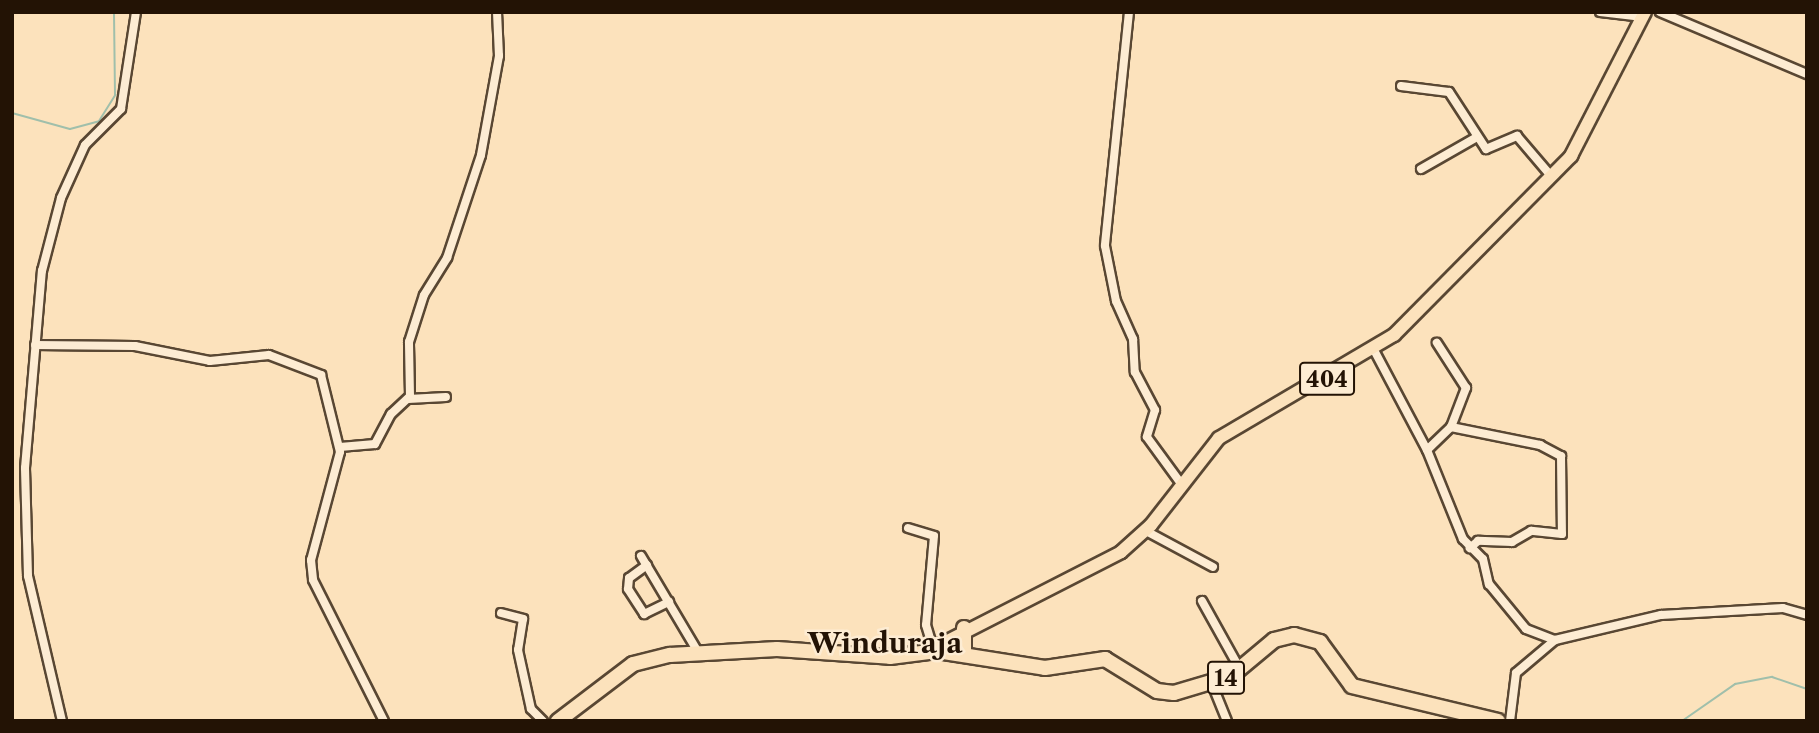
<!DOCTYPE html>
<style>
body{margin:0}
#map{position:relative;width:1819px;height:733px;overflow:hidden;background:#fce2bc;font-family:"Libre Caslon Text",serif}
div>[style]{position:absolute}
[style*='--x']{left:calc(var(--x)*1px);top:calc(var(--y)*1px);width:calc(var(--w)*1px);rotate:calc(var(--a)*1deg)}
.stream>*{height:2px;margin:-1px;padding:0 1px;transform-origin:1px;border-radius:1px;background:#a0bfab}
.roads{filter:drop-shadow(2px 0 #594733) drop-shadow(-2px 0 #594733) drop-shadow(0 2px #594733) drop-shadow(0 -2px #594733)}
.street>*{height:8px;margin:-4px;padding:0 4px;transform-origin:4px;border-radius:4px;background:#fdecd3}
.primary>*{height:12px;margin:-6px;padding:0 6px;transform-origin:6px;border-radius:6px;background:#fce2bc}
.highway>*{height:14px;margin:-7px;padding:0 7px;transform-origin:7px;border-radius:7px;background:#fce2bc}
span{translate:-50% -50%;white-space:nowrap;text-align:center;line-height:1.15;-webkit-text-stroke:5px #fdecd3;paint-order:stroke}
.shield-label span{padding:2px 5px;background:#fdecd3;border:2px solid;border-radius:5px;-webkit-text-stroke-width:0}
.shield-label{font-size:23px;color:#231305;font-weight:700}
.quarter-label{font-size:28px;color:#231305;font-weight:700}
.frame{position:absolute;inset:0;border:14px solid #231305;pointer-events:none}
</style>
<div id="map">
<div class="stream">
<i style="--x:12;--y:113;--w:60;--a:15.4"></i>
<i style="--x:70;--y:129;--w:30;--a:-15"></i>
<i style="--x:99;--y:121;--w:31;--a:-58"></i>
<i style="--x:115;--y:95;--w:83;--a:-90.7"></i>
<i style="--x:1682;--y:721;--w:65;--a:-34.9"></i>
<i style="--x:1735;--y:684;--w:38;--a:-11"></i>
<i style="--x:1772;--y:677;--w:37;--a:19"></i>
</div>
<div class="roads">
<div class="street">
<i style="--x:1129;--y:12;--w:235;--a:95.9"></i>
<i style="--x:1105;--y:246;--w:56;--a:78.7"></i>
<i style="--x:1116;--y:301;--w:42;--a:65.9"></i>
<i style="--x:1133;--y:339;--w:33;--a:87"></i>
<i style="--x:1135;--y:372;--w:43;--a:62.2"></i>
<i style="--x:1155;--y:410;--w:28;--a:107"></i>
<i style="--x:1147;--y:437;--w:59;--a:53.9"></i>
<i style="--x:1600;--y:12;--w:43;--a:6.6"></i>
<i style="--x:1660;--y:12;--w:160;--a:22.9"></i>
<i style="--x:1401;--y:86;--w:48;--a:7.1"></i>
<i style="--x:1449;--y:92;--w:68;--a:57"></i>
<i style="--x:1486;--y:149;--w:34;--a:-23"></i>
<i style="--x:1517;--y:136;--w:54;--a:49.5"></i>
<i style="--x:1421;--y:169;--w:64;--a:-29.7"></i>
<i style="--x:35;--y:345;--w:100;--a:0.6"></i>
<i style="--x:135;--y:346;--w:76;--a:11.3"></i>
<i style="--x:210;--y:361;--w:59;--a:-5.8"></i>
<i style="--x:269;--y:355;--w:56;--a:21"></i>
<i style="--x:321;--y:375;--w:79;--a:76.1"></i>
<i style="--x:340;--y:452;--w:112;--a:105"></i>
<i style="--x:311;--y:560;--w:20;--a:84"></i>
<i style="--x:313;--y:580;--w:158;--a:63.3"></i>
<i style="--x:1374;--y:350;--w:113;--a:62.1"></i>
<i style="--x:1427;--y:450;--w:96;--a:68"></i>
<i style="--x:1463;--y:539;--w:28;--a:45"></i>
<i style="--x:1483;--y:559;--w:26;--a:77"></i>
<i style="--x:1489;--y:584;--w:58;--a:50.6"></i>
<i style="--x:1526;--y:629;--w:31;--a:21"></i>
<i style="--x:1555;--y:640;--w:51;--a:139.8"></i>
<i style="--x:1516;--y:673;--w:48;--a:97.1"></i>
<i style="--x:408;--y:399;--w:38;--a:-3"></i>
<i style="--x:1451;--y:427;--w:91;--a:11.4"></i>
<i style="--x:1540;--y:445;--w:24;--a:28"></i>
<i style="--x:1561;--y:456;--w:78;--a:89.3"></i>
<i style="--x:1562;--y:534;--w:31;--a:-174"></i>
<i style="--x:1531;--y:531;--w:22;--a:150"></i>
<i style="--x:1512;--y:542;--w:34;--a:-178"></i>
<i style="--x:1478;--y:541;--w:11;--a:139"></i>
<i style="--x:340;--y:447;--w:35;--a:-5"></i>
<i style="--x:375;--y:444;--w:34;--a:-62"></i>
<i style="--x:391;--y:414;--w:26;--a:-43"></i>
<i style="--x:410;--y:396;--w:54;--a:-91.1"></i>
<i style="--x:409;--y:342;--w:49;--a:-72.3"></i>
<i style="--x:424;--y:295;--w:44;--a:-58.1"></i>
<i style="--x:447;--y:258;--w:108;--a:-71.7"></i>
<i style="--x:481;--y:155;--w:101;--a:-79.7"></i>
<i style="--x:499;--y:56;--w:44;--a:-92.6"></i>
<i style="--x:1427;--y:450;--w:33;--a:-44"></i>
<i style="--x:1451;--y:427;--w:42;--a:-69"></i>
<i style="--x:1466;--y:388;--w:54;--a:-122.8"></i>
<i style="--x:908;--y:528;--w:27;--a:17"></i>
<i style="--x:934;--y:536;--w:89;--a:95.1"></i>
<i style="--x:926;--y:625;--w:21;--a:73"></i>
<i style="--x:1146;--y:531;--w:76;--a:28.2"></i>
<i style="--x:641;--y:556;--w:112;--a:59.3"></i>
<i style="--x:647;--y:565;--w:22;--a:144"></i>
<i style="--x:629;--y:578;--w:11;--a:95"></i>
<i style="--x:628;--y:589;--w:30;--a:57"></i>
<i style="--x:644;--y:614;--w:28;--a:-26"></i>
<i style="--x:1202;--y:601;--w:80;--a:60.9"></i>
<i style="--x:501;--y:613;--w:23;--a:15"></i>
<i style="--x:523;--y:619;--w:31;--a:99"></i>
<i style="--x:518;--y:650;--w:60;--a:77.6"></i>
<i style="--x:531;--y:709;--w:17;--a:45"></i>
<i style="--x:1555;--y:640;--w:109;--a:-13.3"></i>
<i style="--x:1661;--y:615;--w:122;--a:-3.3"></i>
<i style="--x:1783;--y:608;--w:25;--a:16"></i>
<i style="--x:1212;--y:684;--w:40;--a:68"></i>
<i style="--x:62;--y:721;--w:149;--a:-103.2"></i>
<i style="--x:28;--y:576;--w:108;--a:-91.6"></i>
<i style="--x:25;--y:468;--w:198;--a:-85.1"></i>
<i style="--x:42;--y:271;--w:75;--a:-75.4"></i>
<i style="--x:61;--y:198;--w:58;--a:-65.6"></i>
<i style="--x:85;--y:145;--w:51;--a:-45"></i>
<i style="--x:121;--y:109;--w:98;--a:-81.2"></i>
</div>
<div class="primary">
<i style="--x:926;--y:652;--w:219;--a:-27.1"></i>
<i style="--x:1121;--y:552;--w:40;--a:-42"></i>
<i style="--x:1151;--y:525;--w:110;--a:-52"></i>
<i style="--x:1219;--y:438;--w:203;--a:-30.5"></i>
<i style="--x:1394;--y:335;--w:252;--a:-45.3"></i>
<i style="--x:1571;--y:156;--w:162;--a:-62.8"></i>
</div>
<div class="highway">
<i style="--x:964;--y:628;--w:26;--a:90"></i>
<i style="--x:558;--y:721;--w:94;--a:-37.2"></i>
<i style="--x:633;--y:664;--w:38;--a:-14"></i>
<i style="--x:670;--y:655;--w:107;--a:-3.2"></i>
<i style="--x:777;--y:649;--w:113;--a:4"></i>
<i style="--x:890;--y:657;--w:47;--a:-7.3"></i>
<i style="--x:937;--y:651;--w:109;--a:8.9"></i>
<i style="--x:1045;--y:668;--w:61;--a:-8.5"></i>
<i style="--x:1105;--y:659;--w:61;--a:31.6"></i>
<i style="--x:1157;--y:691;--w:17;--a:7"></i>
<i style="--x:1174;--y:693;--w:59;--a:-16.6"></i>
<i style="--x:1231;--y:676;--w:56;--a:-39.9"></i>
<i style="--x:1274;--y:640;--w:21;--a:-14"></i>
<i style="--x:1294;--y:635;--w:27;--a:15"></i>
<i style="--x:1320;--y:642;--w:54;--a:54"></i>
<i style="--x:1352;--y:686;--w:150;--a:13.5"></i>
</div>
</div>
<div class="shield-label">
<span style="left:1327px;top:379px">404</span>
<span style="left:1226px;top:678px">14</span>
</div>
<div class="quarter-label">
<span style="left:885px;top:643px">Winduraja</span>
</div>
<div class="frame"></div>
</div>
